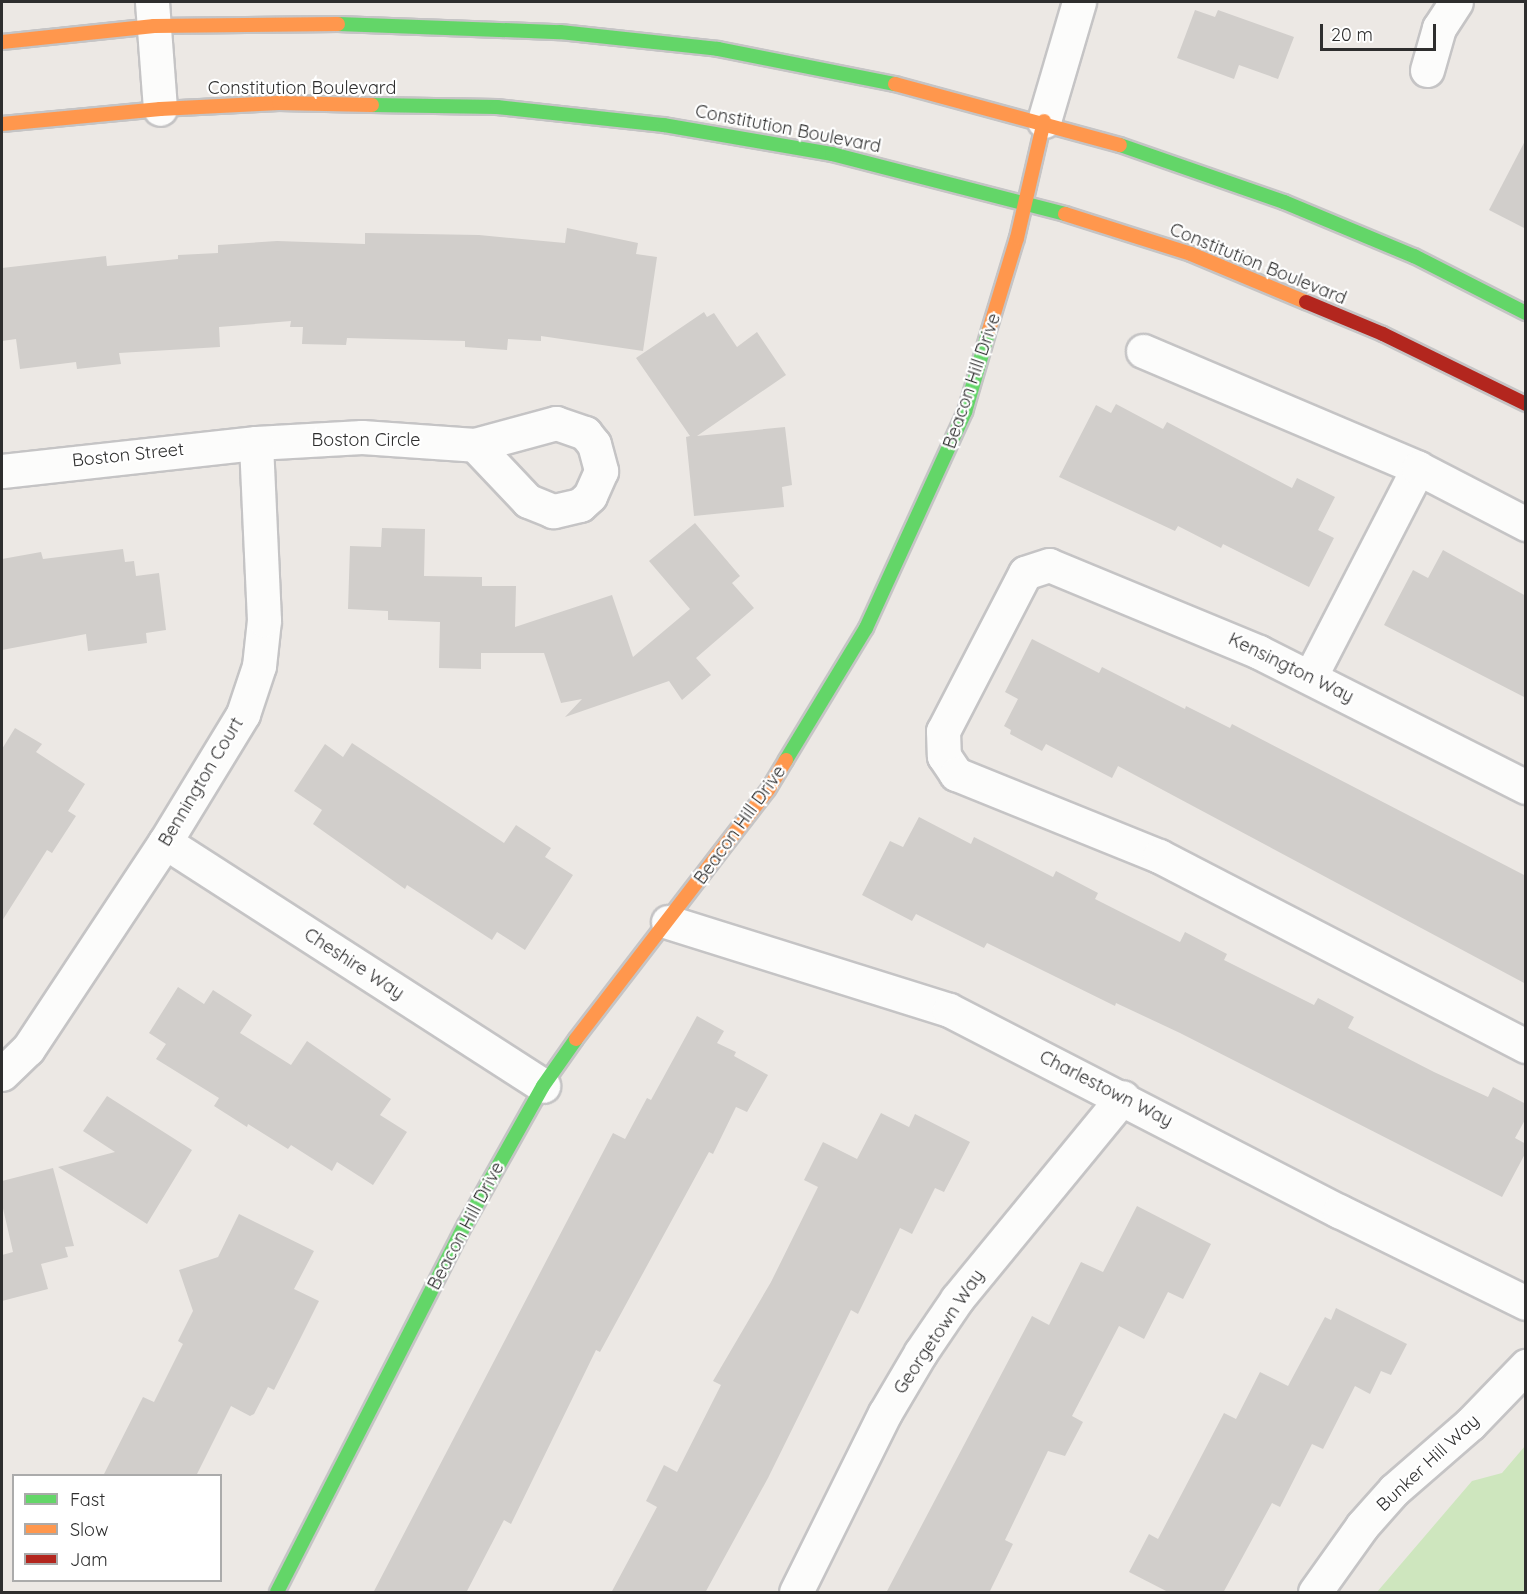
<!DOCTYPE html>
<style>
body{margin:0}
#map{position:relative;width:1527px;height:1594px;overflow:hidden;background:#ece8e4;font-family:Quicksand,sans-serif}
div>[style]{position:absolute}
[style*='--x']{left:calc(var(--x)*1px);top:calc(var(--y)*1px);width:calc(var(--w)*1px);rotate:calc(var(--a)*1deg)}
.green>*{inset:0;background:#cee6be}
.building>*{inset:0;background:#d1cecb}
.roads{filter:drop-shadow(2px 0 #c5c4c5) drop-shadow(-2px 0 #c5c4c5) drop-shadow(0 2px #c5c4c5) drop-shadow(0 -2px #c5c4c5)}
.street>*{height:33px;margin:-16.5px;padding:0 16.5px;transform-origin:16.5px;border-radius:16.5px;background:#fcfcfb}
.fast>*{height:14px;margin:-7px;padding:0 7px;transform-origin:7px;border-radius:7px;background:#63d668}
.slow>*{height:14px;margin:-7px;padding:0 7px;transform-origin:7px;border-radius:7px;background:#ff974d}
.jam>*{height:14px;margin:-7px;padding:0 7px;transform-origin:7px;border-radius:7px;background:#b3261e}
span{translate:-50% -50%;white-space:nowrap;text-align:center;line-height:1.15;-webkit-text-stroke:4.5px #fff;paint-order:stroke}
.street-label{font-size:18px;color:#2e2e2e}
.frame{position:absolute;inset:0;border:3px solid #2e2e2e;pointer-events:none}
.legend{position:absolute;left:12px;top:1474px;width:210px;height:108px;box-sizing:border-box;background:#fff;border:2px solid #ababab;margin:0;padding:8px 10px;list-style:none;font-size:18px;color:#2e2e2e}
.legend li{display:flex;align-items:center;gap:12px;height:30px}
.legend b{width:30px;border:2px solid #ababab}
.scale{position:absolute;left:1320px;top:24px;width:116px;height:27px;box-sizing:border-box;border:3px solid #2e2e2e;border-top:0;padding-left:8px;font-size:18px;line-height:21px;white-space:nowrap;color:#2e2e2e;-webkit-text-stroke:4px #fff;paint-order:stroke}
</style>
<div id="map">
<div class="green">
<i style="clip-path:polygon(1525px 1446px,1525px 1592px,1377px 1592px,1472px 1481px,1502px 1473px)"></i>
</div>
<div class="building">
<i style="clip-path:polygon(1195px 10px,1215px 17px,1218px 10px,1294px 37px,1278px 79px,1239px 65px,1234px 79px,1177px 58px)"></i>
<i style="clip-path:polygon(1526px 139px,1526px 229px,1489px 210px)"></i>
<i style="clip-path:polygon(567px 228px,638px 243px,636px 254px,657px 257px,643px 351px,541px 336px,541px 341px,508px 339px,507px 350px,465px 347px,465px 341px,347px 338px,346px 345px,302px 344px,303px 327px,290px 327px,291px 321px,219px 327px,220px 347px,119px 353px,121px 364px,77px 369px,76px 362px,20px 369px,16px 339px,2px 341px,2px 268px,106px 256px,107px 266px,178px 259px,178px 255px,218px 253px,218px 245px,277px 241px,365px 244px,365px 233px,479px 235px,565px 243px)"></i>
<i style="clip-path:polygon(704px 312px,707px 317px,714px 313px,737px 347px,757px 332px,786px 375px,697px 436px,785px 427px,792px 485px,782px 487px,784px 507px,694px 516px,686px 437px,690px 436px,636px 358px)"></i>
<i style="clip-path:polygon(1116px 404px,1163px 429px,1167px 422px,1292px 488px,1297px 478px,1335px 497px,1318px 530px,1334px 538px,1309px 587px,1223px 544px,1221px 548px,1178px 526px,1175px 531px,1059px 477px,1096px 405px,1111px 413px)"></i>
<i style="clip-path:polygon(695px 523px,740px 576px,732px 583px,754px 608px,696px 658px,711px 675px,682px 700px,669px 681px,565px 717px,582px 699px,561px 703px,544px 653px,481px 653px,481px 669px,439px 668px,440px 622px,388px 620px,388px 611px,348px 609px,350px 546px,381px 547px,382px 528px,425px 529px,424px 576px,482px 577px,482px 586px,516px 586px,515px 627px,612px 595px,633px 657px,690px 609px,649px 561px)"></i>
<i style="clip-path:polygon(123px 549px,125px 562px,134px 561px,136px 576px,159px 573px,166px 630px,146px 633px,147px 643px,88px 651px,86px 634px,2px 650px,2px 559px,41px 552px,43px 559px)"></i>
<i style="clip-path:polygon(1443px 550px,1526px 596px,1526px 698px,1384px 625px,1413px 570px,1428px 578px)"></i>
<i style="clip-path:polygon(1032px 639px,1099px 673px,1102px 667px,1185px 709px,1186px 706px,1230px 728px,1232px 724px,1526px 876px,1526px 984px,1118px 766px,1112px 778px,1046px 744px,1042px 751px,1010px 734px,1011px 730px,1004px 726px,1018px 699px,1005px 692px)"></i>
<i style="clip-path:polygon(15px 728px,42px 744px,36px 752px,85px 784px,68px 811px,76px 816px,52px 853px,47px 850px,2px 921px,2px 749px)"></i>
<i style="clip-path:polygon(352px 743px,504px 843px,516px 825px,551px 848px,545px 857px,573px 875px,525px 950px,497px 932px,492px 940px,407px 885px,405px 889px,313px 824px,322px 810px,294px 791px,325px 744px,343px 757px)"></i>
<i style="clip-path:polygon(919px 817px,971px 844px,974px 837px,1053px 877px,1056px 871px,1098px 893px,1095px 899px,1180px 942px,1185px 932px,1227px 954px,1224px 960px,1314px 1005px,1318px 998px,1354px 1017px,1348px 1028px,1434px 1072px,1488px 1097px,1493px 1087px,1526px 1104px,1526px 1118px,1515px 1138px,1526px 1144px,1526px 1152px,1502px 1197px,1180px 1033px,1116px 1003px,1115px 1006px,987px 943px,984px 948px,916px 914px,912px 921px,862px 895px,890px 841px,903px 847px)"></i>
<i style="clip-path:polygon(178px 987px,204px 1004px,213px 990px,252px 1015px,240px 1033px,291px 1065px,307px 1041px,391px 1099px,380px 1115px,407px 1132px,373px 1185px,337px 1162px,332px 1171px,291px 1145px,288px 1149px,248px 1124px,247px 1127px,214px 1106px,219px 1098px,156px 1059px,166px 1044px,149px 1033px)"></i>
<i style="clip-path:polygon(697px 1016px,724px 1031px,717px 1043px,736px 1052px,734px 1056px,768px 1075px,747px 1112px,736px 1107px,713px 1154px,709px 1152px,600px 1352px,596px 1350px,511px 1524px,504px 1520px,466px 1593px,373px 1593px,613px 1133px,625px 1139px,647px 1098px,651px 1100px)"></i>
<i style="clip-path:polygon(107px 1096px,192px 1150px,147px 1224px,58px 1167px,115px 1152px,83px 1131px)"></i>
<i style="clip-path:polygon(881px 1113px,909px 1127px,915px 1114px,970px 1142px,944px 1192px,935px 1188px,912px 1234px,900px 1228px,858px 1314px,851px 1310px,768px 1478px,705px 1593px,611px 1593px,657px 1507px,646px 1501px,664px 1465px,677px 1472px,721px 1385px,713px 1381px,771px 1282px,818px 1187px,804px 1180px,823px 1142px,857px 1159px)"></i>
<i style="clip-path:polygon(53px 1168px,74px 1246px,65px 1247px,68px 1257px,41px 1264px,48px 1289px,2px 1301px,2px 1255px,13px 1252px,2px 1204px,2px 1181px)"></i>
<i style="clip-path:polygon(1137px 1206px,1211px 1244px,1183px 1299px,1168px 1292px,1144px 1339px,1119px 1326px,1072px 1416px,1083px 1422px,1065px 1456px,1048px 1451px,1005px 1540px,1013px 1544px,989px 1593px,886px 1593px,1032px 1316px,1049px 1325px,1081px 1262px,1103px 1272px)"></i>
<i style="clip-path:polygon(239px 1214px,314px 1251px,294px 1289px,319px 1301px,300px 1339px,274px 1390px,268px 1387px,254px 1414px,250px 1416px,231px 1406px,196px 1476px,103px 1476px,143px 1397px,154px 1402px,183px 1344px,178px 1341px,193px 1311px,179px 1270px,218px 1257px)"></i>
<i style="clip-path:polygon(1336px 1308px,1407px 1344px,1391px 1375px,1381px 1371px,1370px 1394px,1355px 1386px,1323px 1449px,1312px 1444px,1280px 1507px,1272px 1503px,1223px 1593px,1170px 1593px,1129px 1572px,1149px 1534px,1158px 1539px,1224px 1413px,1236px 1419px,1260px 1372px,1288px 1386px,1325px 1317px,1331px 1320px)"></i>
</div>
<div class="roads">
<div class="street">
<i style="--x:152;--y:2;--w:107;--a:85.7"></i>
<i style="--x:1427;--y:70;--w:44;--a:-74.1"></i>
<i style="--x:1439;--y:28;--w:31;--a:-57"></i>
<i style="--x:1044;--y:121;--w:124;--a:-73.6"></i>
<i style="--x:1143;--y:351;--w:299;--a:23"></i>
<i style="--x:1418;--y:468;--w:235;--a:117.3"></i>
<i style="--x:556;--y:423;--w:31;--a:19"></i>
<i style="--x:585;--y:433;--w:14;--a:51"></i>
<i style="--x:594;--y:444;--w:28;--a:75"></i>
<i style="--x:601;--y:471;--w:27;--a:114"></i>
<i style="--x:590;--y:496;--w:13;--a:138"></i>
<i style="--x:580;--y:505;--w:28;--a:167"></i>
<i style="--x:553;--y:511;--w:27;--a:-158"></i>
<i style="--x:528;--y:501;--w:77;--a:-133.4"></i>
<i style="--x:475;--y:445;--w:84;--a:-15.2"></i>
<i style="--x:1418;--y:468;--w:122;--a:27.4"></i>
<i style="--x:2;--y:471;--w:256;--a:-6.3"></i>
<i style="--x:256;--y:443;--w:106;--a:-3.2"></i>
<i style="--x:362;--y:437;--w:113;--a:4"></i>
<i style="--x:1526;--y:787;--w:299;--a:-153.2"></i>
<i style="--x:1259;--y:652;--w:227;--a:-157.5"></i>
<i style="--x:1049;--y:565;--w:25;--a:162"></i>
<i style="--x:1025;--y:573;--w:178;--a:117.4"></i>
<i style="--x:943;--y:731;--w:25;--a:88"></i>
<i style="--x:944;--y:756;--w:22;--a:56"></i>
<i style="--x:956;--y:774;--w:219;--a:22"></i>
<i style="--x:1159;--y:856;--w:413;--a:27.4"></i>
<i style="--x:165;--y:842;--w:450;--a:32.8"></i>
<i style="--x:668;--y:922;--w:294;--a:17.4"></i>
<i style="--x:949;--y:1010;--w:439;--a:27.3"></i>
<i style="--x:1339;--y:1211;--w:208;--a:26.2"></i>
<i style="--x:2;--y:1074;--w:36;--a:-44"></i>
<i style="--x:28;--y:1049;--w:248;--a:-56.5"></i>
<i style="--x:165;--y:842;--w:150;--a:-58.6"></i>
<i style="--x:243;--y:714;--w:51;--a:-71.6"></i>
<i style="--x:259;--y:666;--w:46;--a:-83.8"></i>
<i style="--x:264;--y:620;--w:177;--a:-92.6"></i>
<i style="--x:796;--y:1592;--w:200;--a:-63.6"></i>
<i style="--x:885;--y:1413;--w:71;--a:-59.5"></i>
<i style="--x:921;--y:1352;--w:64;--a:-55.8"></i>
<i style="--x:957;--y:1299;--w:261;--a:-50.6"></i>
<i style="--x:1315;--y:1592;--w:81;--a:-54.5"></i>
<i style="--x:1362;--y:1526;--w:48;--a:-48.4"></i>
<i style="--x:1394;--y:1490;--w:101;--a:-41"></i>
<i style="--x:1470;--y:1424;--w:81;--a:-46"></i>
</div>
<div class="fast">
<i style="--x:338;--y:24;--w:222;--a:2.1"></i>
<i style="--x:560;--y:32;--w:159;--a:6.1"></i>
<i style="--x:718;--y:49;--w:180;--a:11.2"></i>
<i style="--x:372;--y:105;--w:125;--a:0.9"></i>
<i style="--x:497;--y:107;--w:168;--a:6.2"></i>
<i style="--x:664;--y:125;--w:170;--a:9.8"></i>
<i style="--x:832;--y:154;--w:241;--a:14.4"></i>
<i style="--x:1120;--y:145;--w:174;--a:19.2"></i>
<i style="--x:1284;--y:202;--w:141;--a:22.6"></i>
<i style="--x:1414;--y:256;--w:126;--a:27"></i>
<i style="--x:786;--y:760;--w:154;--a:-58.8"></i>
<i style="--x:866;--y:628;--w:238;--a:-65.4"></i>
<i style="--x:965;--y:412;--w:85;--a:-73.7"></i>
<i style="--x:277;--y:1592;--w:412;--a:-62.9"></i>
<i style="--x:465;--y:1225;--w:159;--a:-60.7"></i>
<i style="--x:543;--y:1086;--w:57;--a:-54.9"></i>
</div>
<div class="slow">
<i style="--x:2;--y:42;--w:153;--a:-6"></i>
<i style="--x:154;--y:26;--w:184;--a:-0.6"></i>
<i style="--x:895;--y:84;--w:233;--a:15.2"></i>
<i style="--x:2;--y:124;--w:159;--a:-5.4"></i>
<i style="--x:160;--y:109;--w:119;--a:-2.9"></i>
<i style="--x:279;--y:103;--w:93;--a:1.2"></i>
<i style="--x:1065;--y:214;--w:132;--a:17.6"></i>
<i style="--x:1191;--y:254;--w:125;--a:22.7"></i>
<i style="--x:989;--y:330;--w:96;--a:-73.1"></i>
<i style="--x:1017;--y:238;--w:120;--a:-77"></i>
<i style="--x:576;--y:1039;--w:314;--a:-52.4"></i>
<i style="--x:768;--y:790;--w:35;--a:-59"></i>
</div>
<div class="jam">
<i style="--x:1306;--y:302;--w:83;--a:22.6"></i>
<i style="--x:1383;--y:334;--w:159;--a:26.1"></i>
</div>
</div>
<div class="street-label">
<span style="left:302px;top:88px">Constitution Boulevard</span>
<span style="left:788px;top:129px;rotate:11deg">Constitution Boulevard</span>
<span style="left:1258px;top:264px;rotate:22deg">Constitution Boulevard</span>
<span style="left:972px;top:381px;rotate:-71deg">Beacon Hill Drive</span>
<span style="left:366px;top:440px">Boston Circle</span>
<span style="left:128px;top:455px;rotate:-6deg">Boston Street</span>
<span style="left:1291px;top:668px;rotate:26deg">Kensington Way</span>
<span style="left:201px;top:782px;rotate:-59deg">Bennington Court</span>
<span style="left:740px;top:825px;rotate:-54deg">Beacon Hill Drive</span>
<span style="left:354px;top:964px;rotate:33deg">Cheshire Way</span>
<span style="left:1106px;top:1089px;rotate:27deg">Charlestown Way</span>
<span style="left:466px;top:1226px;rotate:-62deg">Beacon Hill Drive</span>
<span style="left:939px;top:1332px;rotate:-56deg">Georgetown Way</span>
<span style="left:1428px;top:1463px;rotate:-43deg">Bunker Hill Way</span>
</div>
<div class="frame"></div>
<ul class="legend">
<li><b style="height:8px;background:#63d668"></b>Fast</li>
<li><b style="height:8px;background:#ff974d"></b>Slow</li>
<li><b style="height:8px;background:#b3261e"></b>Jam</li>
</ul>
<div class="scale">20 m</div>
</div>
